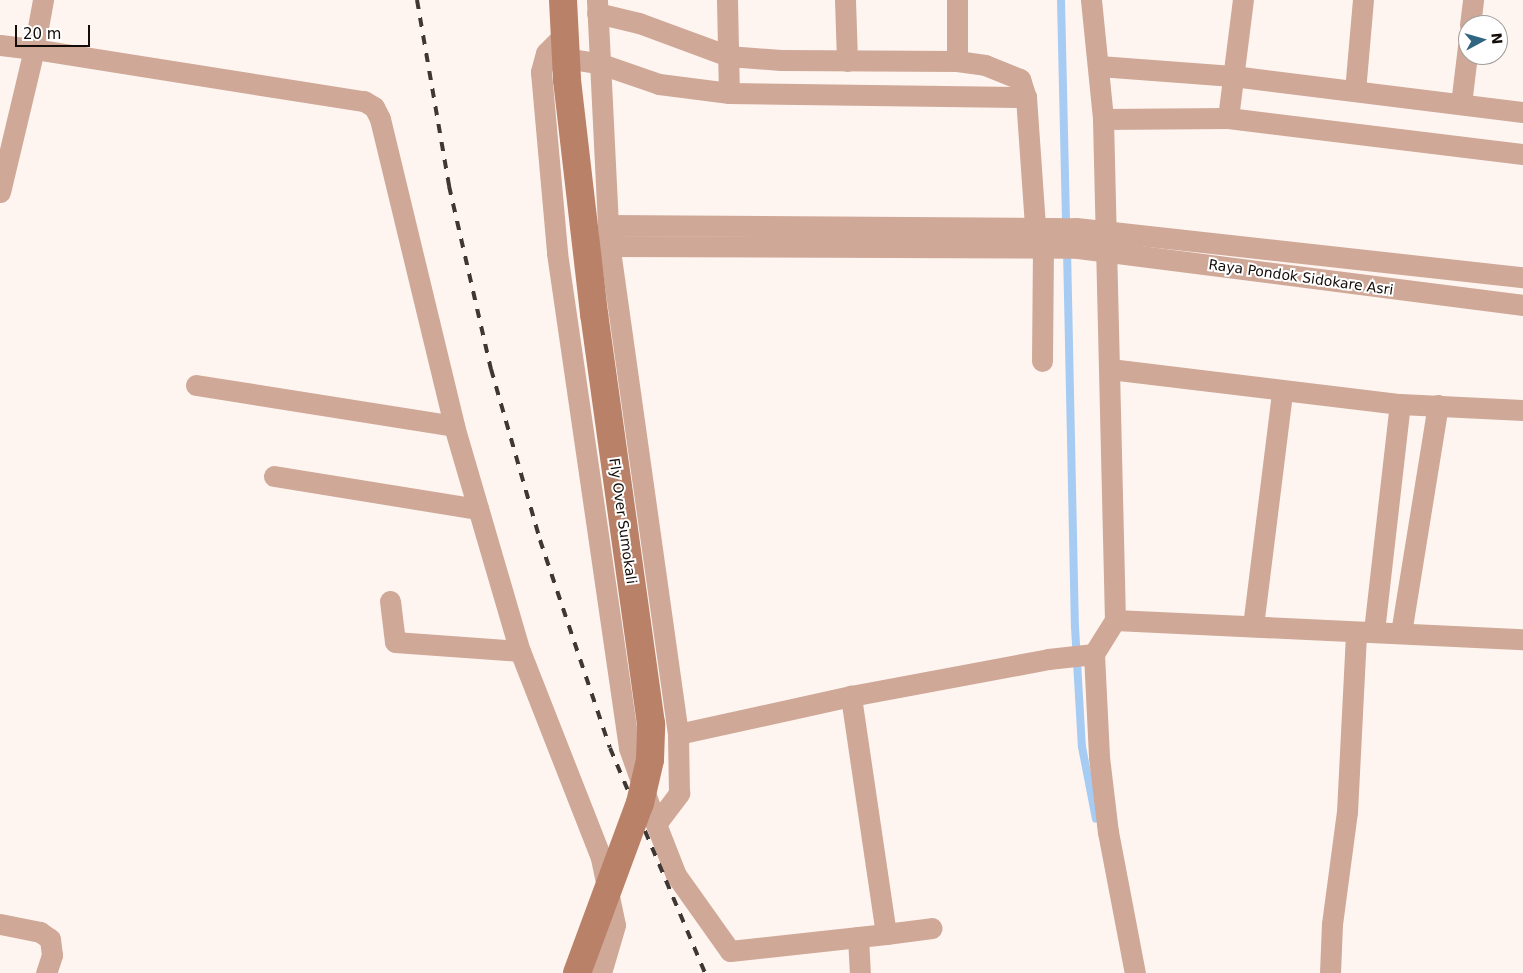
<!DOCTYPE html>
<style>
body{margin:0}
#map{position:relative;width:1523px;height:973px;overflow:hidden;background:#fef5f0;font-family:"DejaVu Sans",sans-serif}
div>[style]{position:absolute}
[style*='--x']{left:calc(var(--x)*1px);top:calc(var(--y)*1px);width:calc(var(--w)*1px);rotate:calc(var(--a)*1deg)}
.stream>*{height:8px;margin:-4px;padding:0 4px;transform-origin:4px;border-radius:4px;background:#a6ccf3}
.minor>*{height:21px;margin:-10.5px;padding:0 10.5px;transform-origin:10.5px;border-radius:10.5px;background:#cfa898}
.secondary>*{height:28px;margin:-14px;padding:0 14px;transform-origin:14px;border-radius:14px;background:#ba8169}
.rail>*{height:4px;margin-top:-2px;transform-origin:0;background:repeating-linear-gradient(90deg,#3f3733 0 9px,transparent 0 18px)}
.secondary-bridge>*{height:28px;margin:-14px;padding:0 14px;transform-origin:14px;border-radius:14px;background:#ba8169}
span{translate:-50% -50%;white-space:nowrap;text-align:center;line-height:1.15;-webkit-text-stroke:4px #fff;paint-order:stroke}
.street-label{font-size:14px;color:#130c08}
.north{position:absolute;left:1458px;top:15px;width:50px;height:50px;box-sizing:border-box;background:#fff;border:1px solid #a19e9c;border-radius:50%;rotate:84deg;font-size:14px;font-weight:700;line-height:20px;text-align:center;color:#130c08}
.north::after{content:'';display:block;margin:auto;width:18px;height:22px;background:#316682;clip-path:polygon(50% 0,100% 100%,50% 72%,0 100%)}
.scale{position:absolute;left:15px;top:25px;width:75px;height:22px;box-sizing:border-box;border:2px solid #130c08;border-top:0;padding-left:6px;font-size:15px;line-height:18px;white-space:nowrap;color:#130c08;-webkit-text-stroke:4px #fff;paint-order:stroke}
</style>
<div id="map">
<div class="stream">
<i style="--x:1061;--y:0;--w:225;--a:88.7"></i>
<i style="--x:1067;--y:249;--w:378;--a:88.8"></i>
<i style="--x:1075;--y:627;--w:120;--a:86.7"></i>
<i style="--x:1082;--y:747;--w:73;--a:79"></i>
</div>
<div class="minor">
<i style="--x:727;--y:0;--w:93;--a:88.8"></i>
<i style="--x:845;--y:0;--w:61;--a:88.1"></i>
<i style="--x:957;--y:0;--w:61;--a:90"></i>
<i style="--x:1091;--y:0;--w:120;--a:84.2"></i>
<i style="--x:1103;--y:119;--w:501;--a:88.63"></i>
<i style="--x:1115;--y:620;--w:40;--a:122"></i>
<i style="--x:1094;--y:654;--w:103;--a:87.2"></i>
<i style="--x:1099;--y:757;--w:76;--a:83.2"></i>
<i style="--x:1108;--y:832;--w:144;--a:79.2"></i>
<i style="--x:597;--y:13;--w:43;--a:13.4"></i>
<i style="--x:639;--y:23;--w:95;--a:20.3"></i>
<i style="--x:728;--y:56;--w:53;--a:4.3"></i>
<i style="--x:781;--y:60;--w:176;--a:0.3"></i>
<i style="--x:957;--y:61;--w:28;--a:8"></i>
<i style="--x:985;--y:65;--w:38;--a:22"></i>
<i style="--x:1020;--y:79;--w:19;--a:72"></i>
<i style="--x:1026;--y:97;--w:144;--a:86"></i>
<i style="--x:1470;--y:25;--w:25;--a:-83"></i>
<i style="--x:563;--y:36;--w:24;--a:135"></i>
<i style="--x:546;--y:53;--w:20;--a:105"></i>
<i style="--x:541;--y:72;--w:182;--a:84.9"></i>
<i style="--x:557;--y:253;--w:500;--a:81.72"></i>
<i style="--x:629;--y:748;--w:81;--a:70.4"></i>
<i style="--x:656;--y:824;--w:39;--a:-53"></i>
<i style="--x:679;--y:793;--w:59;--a:-91"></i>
<i style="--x:678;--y:734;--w:493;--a:-98"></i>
<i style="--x:609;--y:246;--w:246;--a:-92.8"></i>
<i style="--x:0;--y:45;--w:34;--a:7"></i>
<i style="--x:34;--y:49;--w:50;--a:-79.6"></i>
<i style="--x:565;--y:58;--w:36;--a:9"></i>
<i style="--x:601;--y:64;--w:61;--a:19"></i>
<i style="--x:659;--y:84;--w:71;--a:7.3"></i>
<i style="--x:729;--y:93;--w:297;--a:0.8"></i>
<i style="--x:1099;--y:66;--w:134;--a:4.3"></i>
<i style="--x:1233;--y:76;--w:292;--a:7.1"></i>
<i style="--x:1355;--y:91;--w:91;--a:-85"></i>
<i style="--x:1461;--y:104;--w:58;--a:-83.1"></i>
<i style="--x:1228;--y:118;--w:119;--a:-82.8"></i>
<i style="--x:1103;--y:119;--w:125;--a:-0.5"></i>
<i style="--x:1228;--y:118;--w:297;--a:7"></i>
<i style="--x:0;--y:192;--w:147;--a:-76.6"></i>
<i style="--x:34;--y:49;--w:334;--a:9"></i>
<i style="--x:364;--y:101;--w:12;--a:31"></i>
<i style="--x:374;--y:107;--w:13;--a:63"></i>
<i style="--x:380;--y:119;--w:316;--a:76.4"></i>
<i style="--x:454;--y:426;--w:234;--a:73.7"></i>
<i style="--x:520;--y:651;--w:222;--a:68.6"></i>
<i style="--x:601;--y:858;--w:68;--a:78.2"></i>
<i style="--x:615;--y:925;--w:50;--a:106.3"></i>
<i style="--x:608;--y:225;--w:468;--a:0.4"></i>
<i style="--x:1076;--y:228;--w:450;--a:6.3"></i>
<i style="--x:609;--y:246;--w:469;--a:0.2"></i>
<i style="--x:1078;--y:248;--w:449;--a:7.3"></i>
<i style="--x:1042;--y:361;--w:112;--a:-89.5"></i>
<i style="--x:1110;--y:369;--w:292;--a:6.9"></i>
<i style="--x:1400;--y:404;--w:123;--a:2.8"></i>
<i style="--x:196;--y:385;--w:261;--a:9"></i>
<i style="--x:274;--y:476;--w:207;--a:9.2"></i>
<i style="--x:390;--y:601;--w:41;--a:83"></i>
<i style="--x:395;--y:642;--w:125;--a:4.1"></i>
<i style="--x:1115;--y:620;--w:408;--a:2.7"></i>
<i style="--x:1253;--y:626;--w:236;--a:-82.9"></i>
<i style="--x:1374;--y:631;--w:228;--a:-83.5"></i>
<i style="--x:1401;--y:633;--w:231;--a:-80.8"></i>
<i style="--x:678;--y:734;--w:177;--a:-12.4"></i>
<i style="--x:851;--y:696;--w:200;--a:-10.6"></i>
<i style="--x:1048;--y:659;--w:46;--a:-6.2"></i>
<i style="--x:656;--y:824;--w:55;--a:68.6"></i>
<i style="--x:676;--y:875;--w:93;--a:54.6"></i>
<i style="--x:730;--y:951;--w:157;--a:-6.2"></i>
<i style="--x:886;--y:934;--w:241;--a:-98.4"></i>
<i style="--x:0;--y:924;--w:41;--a:11.3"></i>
<i style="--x:40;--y:932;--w:12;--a:35"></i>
<i style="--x:50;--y:939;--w:16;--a:83"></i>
<i style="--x:52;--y:955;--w:19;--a:108"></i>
<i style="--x:886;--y:934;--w:46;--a:-7.4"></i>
<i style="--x:858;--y:937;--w:36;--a:87"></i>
<i style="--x:1330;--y:973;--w:49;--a:-87.7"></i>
<i style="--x:1332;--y:924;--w:113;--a:-82.4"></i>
<i style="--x:1347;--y:812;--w:180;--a:-87.1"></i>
</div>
<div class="secondary">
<i style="--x:563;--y:0;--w:80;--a:87.1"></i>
<i style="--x:567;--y:80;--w:237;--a:83.4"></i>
</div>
<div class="rail">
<i style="--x:417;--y:0;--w:189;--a:80.2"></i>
<i style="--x:449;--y:186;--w:188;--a:77.1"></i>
<i style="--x:491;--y:369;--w:178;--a:74"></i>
<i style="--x:540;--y:540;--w:219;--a:71.4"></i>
<i style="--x:610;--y:748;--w:244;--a:67.1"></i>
</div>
<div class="secondary-bridge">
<i style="--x:577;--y:973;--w:181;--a:-69.7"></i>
<i style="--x:640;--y:803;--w:44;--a:-76.9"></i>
<i style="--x:650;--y:760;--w:36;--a:-88"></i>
<i style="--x:651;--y:724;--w:413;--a:-97.9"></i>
</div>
<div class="street-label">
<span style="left:1301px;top:277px;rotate:8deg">Raya Pondok Sidokare Asri</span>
<span style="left:623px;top:521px;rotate:82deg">Fly Over Sumokali</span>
</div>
<div class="north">N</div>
<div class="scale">20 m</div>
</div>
